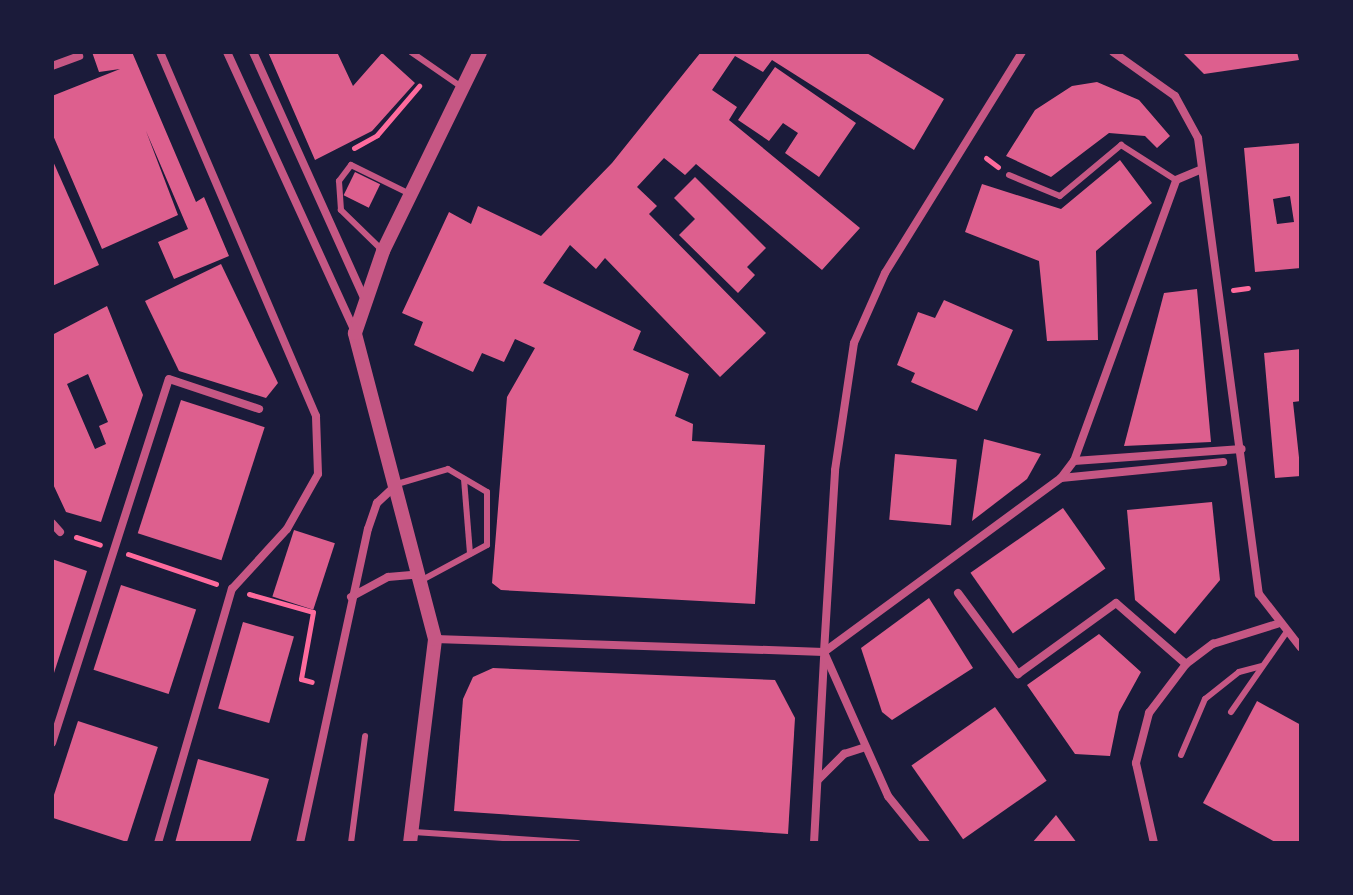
<!DOCTYPE html>
<style>
body{margin:0}
#map{position:relative;width:1353px;height:895px;overflow:hidden;background:#1b1b3a;font-family:Raleway,sans-serif}
div>[style]{position:absolute}
[style*='--x']{left:calc(var(--x)*1px);top:calc(var(--y)*1px);width:calc(var(--w)*1px);rotate:calc(var(--a)*1deg)}
.building>*{inset:0;background:#dd5f8e;transform-origin:0 0}
.path>*{height:5px;margin:-2.5px;padding:0 2.5px;transform-origin:2.5px;border-radius:2.5px;background:#ff6b9d}
.service>*{height:6px;margin:-3px;padding:0 3px;transform-origin:3px;border-radius:3px;background:#c65784}
.minor>*{height:8px;margin:-4px;padding:0 4px;transform-origin:4px;border-radius:4px;background:#c65784}
.tertiary>*{height:14px;margin:-7px;padding:0 7px;transform-origin:7px;border-radius:7px;background:#c65784}
span{translate:-50% -50%;white-space:nowrap;text-align:center;line-height:1.15;-webkit-text-stroke:6px #1b1b3a;paint-order:stroke}
.frame{position:absolute;inset:0;border:54px solid #1b1b3a;pointer-events:none}
</style>
<div id="map">
<div class="building">
<i style="clip-path:polygon(92px 52px,132px 52px,196px 202px,204px 197px,229px 256px,174px 279px,158px 242px,188px 229px,146px 131px,178px 215px,102px 249px,52px 133px,52px 96px,120px 69px,99px 72px)"></i>
<i style="clip-path:polygon(268px 52px,337px 52px,353px 86px,382px 53px,415px 83px,372px 131px,315px 160px)"></i>
<i style="clip-path:polygon(701px 52px,865px 52px,944px 99px,914px 150px,772px 60px,763px 72px,735px 56px,712px 90px,737px 107px,729px 120px,860px 228px,822px 270px,696px 164px,685px 175px,664px 158px,637px 187px,657px 206px,649px 214px,766px 333px,720px 377px,605px 258px,596px 269px,570px 245px,543px 283px,641px 331px,633px 350px,689px 374px,675px 416px,693px 424px,692px 441px,765px 445px,755px 604px,501px 590px,492px 583px,507px 397px,535px 348px,515px 339px,504px 362px,482px 353px,473px 372px,414px 345px,423px 322px,402px 313px,449px 212px,471px 224px,478px 206px,541px 236px,612px 163px)"></i>
<i style="clip-path:polygon(1182px 52px,1297px 52px,1299px 60px,1204px 74px)"></i>
<i style="clip-path:polygon(775px 67px,856px 123px,819px 177px,785px 153px,798px 133px,783px 123px,769px 141px,738px 120px)"></i>
<i style="clip-path:polygon(1097px 82px,1139px 100px,1170px 136px,1157px 148px,1145px 136px,1109px 133px,1051px 177px,1006px 156px,1035px 110px,1072px 86px)"></i>
<i style="clip-path:polygon(evenodd,1301px 143px,1301px 268px,1255px 272px,1244px 148px,1301px 143px,1290px 196px,1294px 222px,1277px 224px,1273px 199px,1290px 196px)"></i>
<i style="clip-path:polygon(52px 159px,99px 265px,52px 286px)"></i>
<i style="clip-path:polygon(1120px 160px,1152px 203px,1096px 251px,1098px 340px,1047px 341px,1039px 261px,965px 232px,982px 184px,1061px 209px)"></i>
<i style="left:355px;top:172px;width:28px;height:26px;rotate:26deg"></i>
<i style="clip-path:polygon(695px 177px,766px 248px,747px 267px,755px 275px,738px 293px,679px 235px,695px 219px,674px 198px)"></i>
<i style="clip-path:polygon(221px 264px,278px 383px,266px 398px,179px 371px,145px 301px)"></i>
<i style="clip-path:polygon(1197px 289px,1211px 442px,1124px 446px,1164px 293px)"></i>
<i style="clip-path:polygon(944px 300px,1013px 330px,977px 411px,911px 382px,915px 373px,897px 365px,918px 312px,935px 318px)"></i>
<i style="clip-path:polygon(evenodd,107px 306px,143px 395px,101px 522px,66px 512px,52px 482px,52px 335px,107px 306px,88px 374px,108px 422px,99px 426px,106px 444px,95px 449px,67px 384px,88px 374px)"></i>
<i style="clip-path:polygon(1301px 349px,1301px 401px,1293px 402px,1301px 476px,1275px 478px,1264px 353px)"></i>
<i style="left:181px;top:400px;width:88px;height:140px;rotate:18deg"></i>
<i style="clip-path:polygon(984px 439px,1041px 454px,1027px 479px,972px 521px)"></i>
<i style="left:895px;top:454px;width:62px;height:66px;rotate:5deg"></i>
<i style="clip-path:polygon(1212px 502px,1220px 580px,1175px 634px,1135px 600px,1127px 510px)"></i>
<i style="left:1063px;top:508px;width:74px;height:113px;rotate:55deg"></i>
<i style="left:294px;top:530px;width:43px;height:70px;rotate:18deg"></i>
<i style="clip-path:polygon(52px 559px,87px 571px,53px 676px,52px 676px)"></i>
<i style="left:121px;top:585px;width:79px;height:89px;rotate:18deg"></i>
<i style="clip-path:polygon(929px 598px,973px 668px,892px 720px,882px 712px,861px 648px)"></i>
<i style="left:243px;top:622px;width:53px;height:90px;rotate:16deg"></i>
<i style="clip-path:polygon(1099px 634px,1141px 672px,1119px 712px,1110px 756px,1075px 754px,1027px 685px)"></i>
<i style="clip-path:polygon(493px 668px,775px 680px,795px 718px,788px 834px,454px 811px,463px 699px,473px 677px)"></i>
<i style="clip-path:polygon(1257px 701px,1301px 725px,1301px 843px,1277px 843px,1203px 803px)"></i>
<i style="left:995px;top:707px;width:90px;height:102px;rotate:55deg"></i>
<i style="left:78px;top:721px;width:84px;height:100px;rotate:18deg"></i>
<i style="clip-path:polygon(198px 759px,269px 779px,250px 843px,175px 843px)"></i>
<i style="clip-path:polygon(1056px 815px,1077px 843px,1032px 843px)"></i>
</div>
<div class="path">
<i style="--x:354;--y:148;--w:26;--a:-29"></i>
<i style="--x:377;--y:135;--w:65;--a:-49.4"></i>
<i style="--x:986;--y:158;--w:15;--a:37"></i>
<i style="--x:1233;--y:290;--w:15;--a:-8"></i>
<i style="--x:76;--y:537;--w:25;--a:18"></i>
<i style="--x:128;--y:554;--w:93;--a:18.8"></i>
<i style="--x:249;--y:594;--w:66;--a:15.7"></i>
<i style="--x:313;--y:612;--w:68;--a:100.2"></i>
<i style="--x:301;--y:679;--w:11;--a:15"></i>
<i style="--x:1301;--y:725;--w:1;--a:-90"></i>
</div>
<div class="service">
<i style="--x:411;--y:52;--w:63;--a:34.7"></i>
<i style="--x:1009;--y:175;--w:55;--a:22.4"></i>
<i style="--x:1060;--y:196;--w:80;--a:-39.9"></i>
<i style="--x:1121;--y:145;--w:65;--a:32.5"></i>
<i style="--x:383;--y:251;--w:59;--a:-135.7"></i>
<i style="--x:341;--y:210;--w:29;--a:-94"></i>
<i style="--x:339;--y:181;--w:20;--a:-53"></i>
<i style="--x:351;--y:165;--w:66;--a:26.2"></i>
<i style="--x:464;--y:479;--w:75;--a:85.4"></i>
<i style="--x:397;--y:484;--w:53;--a:-16.4"></i>
<i style="--x:448;--y:469;--w:45;--a:30.5"></i>
<i style="--x:487;--y:492;--w:53;--a:90"></i>
<i style="--x:487;--y:545;--w:74;--a:151.7"></i>
<i style="--x:1231;--y:712;--w:96;--a:-55.2"></i>
<i style="--x:1181;--y:755;--w:61;--a:-66.8"></i>
<i style="--x:1205;--y:699;--w:43;--a:-38.5"></i>
<i style="--x:1239;--y:672;--w:24;--a:-15"></i>
<i style="--x:414;--y:832;--w:164;--a:3.8"></i>
<i style="--x:351;--y:843;--w:108;--a:-82.5"></i>
</div>
<div class="minor">
<i style="--x:227;--y:52;--w:308;--a:65.4"></i>
<i style="--x:253;--y:52;--w:270;--a:65.7"></i>
<i style="--x:1113;--y:52;--w:76;--a:35.4"></i>
<i style="--x:1175;--y:96;--w:48;--a:61.3"></i>
<i style="--x:1198;--y:138;--w:460;--a:82.4"></i>
<i style="--x:1259;--y:594;--w:68;--a:52.1"></i>
<i style="--x:52;--y:66;--w:29;--a:-20"></i>
<i style="--x:1074;--y:461;--w:168;--a:-4.1"></i>
<i style="--x:1061;--y:478;--w:163;--a:-5.6"></i>
<i style="--x:52;--y:523;--w:12;--a:48"></i>
<i style="--x:958;--y:593;--w:101;--a:53.5"></i>
<i style="--x:1018;--y:674;--w:121;--a:-35.9"></i>
<i style="--x:1116;--y:603;--w:93;--a:41.1"></i>
<i style="--x:351;--y:597;--w:42;--a:-28.4"></i>
<i style="--x:388;--y:577;--w:32;--a:-5"></i>
<i style="--x:435;--y:639;--w:389;--a:1.9"></i>
<i style="--x:824;--y:652;--w:294;--a:-36.3"></i>
<i style="--x:1061;--y:478;--w:21;--a:-53"></i>
<i style="--x:1074;--y:461;--w:299;--a:-70"></i>
<i style="--x:1176;--y:180;--w:28;--a:-23"></i>
<i style="--x:52;--y:743;--w:382;--a:-72.2"></i>
<i style="--x:169;--y:379;--w:95;--a:18.4"></i>
<i style="--x:818;--y:780;--w:37;--a:-45"></i>
<i style="--x:844;--y:754;--w:22;--a:-18"></i>
<i style="--x:158;--y:843;--w:265;--a:-73.8"></i>
<i style="--x:232;--y:589;--w:81;--a:-47.5"></i>
<i style="--x:287;--y:529;--w:63;--a:-60.6"></i>
<i style="--x:318;--y:474;--w:58;--a:-92"></i>
<i style="--x:316;--y:416;--w:396;--a:-113.2"></i>
<i style="--x:300;--y:843;--w:321;--a:-77.8"></i>
<i style="--x:368;--y:529;--w:28;--a:-71"></i>
<i style="--x:377;--y:503;--w:26;--a:-43"></i>
<i style="--x:814;--y:843;--w:187;--a:-86.9"></i>
<i style="--x:926;--y:843;--w:60;--a:-129"></i>
<i style="--x:888;--y:796;--w:158;--a:-114"></i>
<i style="--x:824;--y:652;--w:182;--a:-86.5"></i>
<i style="--x:835;--y:470;--w:128;--a:-81.5"></i>
<i style="--x:854;--y:343;--w:77;--a:-66.1"></i>
<i style="--x:885;--y:273;--w:260;--a:-58.2"></i>
<i style="--x:1154;--y:843;--w:82;--a:-102.7"></i>
<i style="--x:1136;--y:763;--w:52;--a:-75.4"></i>
<i style="--x:1149;--y:713;--w:61;--a:-52.9"></i>
<i style="--x:1186;--y:664;--w:34;--a:-37"></i>
<i style="--x:1213;--y:644;--w:67;--a:-17.4"></i>
</div>
<div class="tertiary">
<i style="--x:410;--y:843;--w:206;--a:-83"></i>
<i style="--x:435;--y:639;--w:316;--a:-104.7"></i>
<i style="--x:355;--y:333;--w:87;--a:-71.1"></i>
<i style="--x:383;--y:251;--w:221;--a:-64"></i>
</div>
<div class="frame"></div>
</div>
